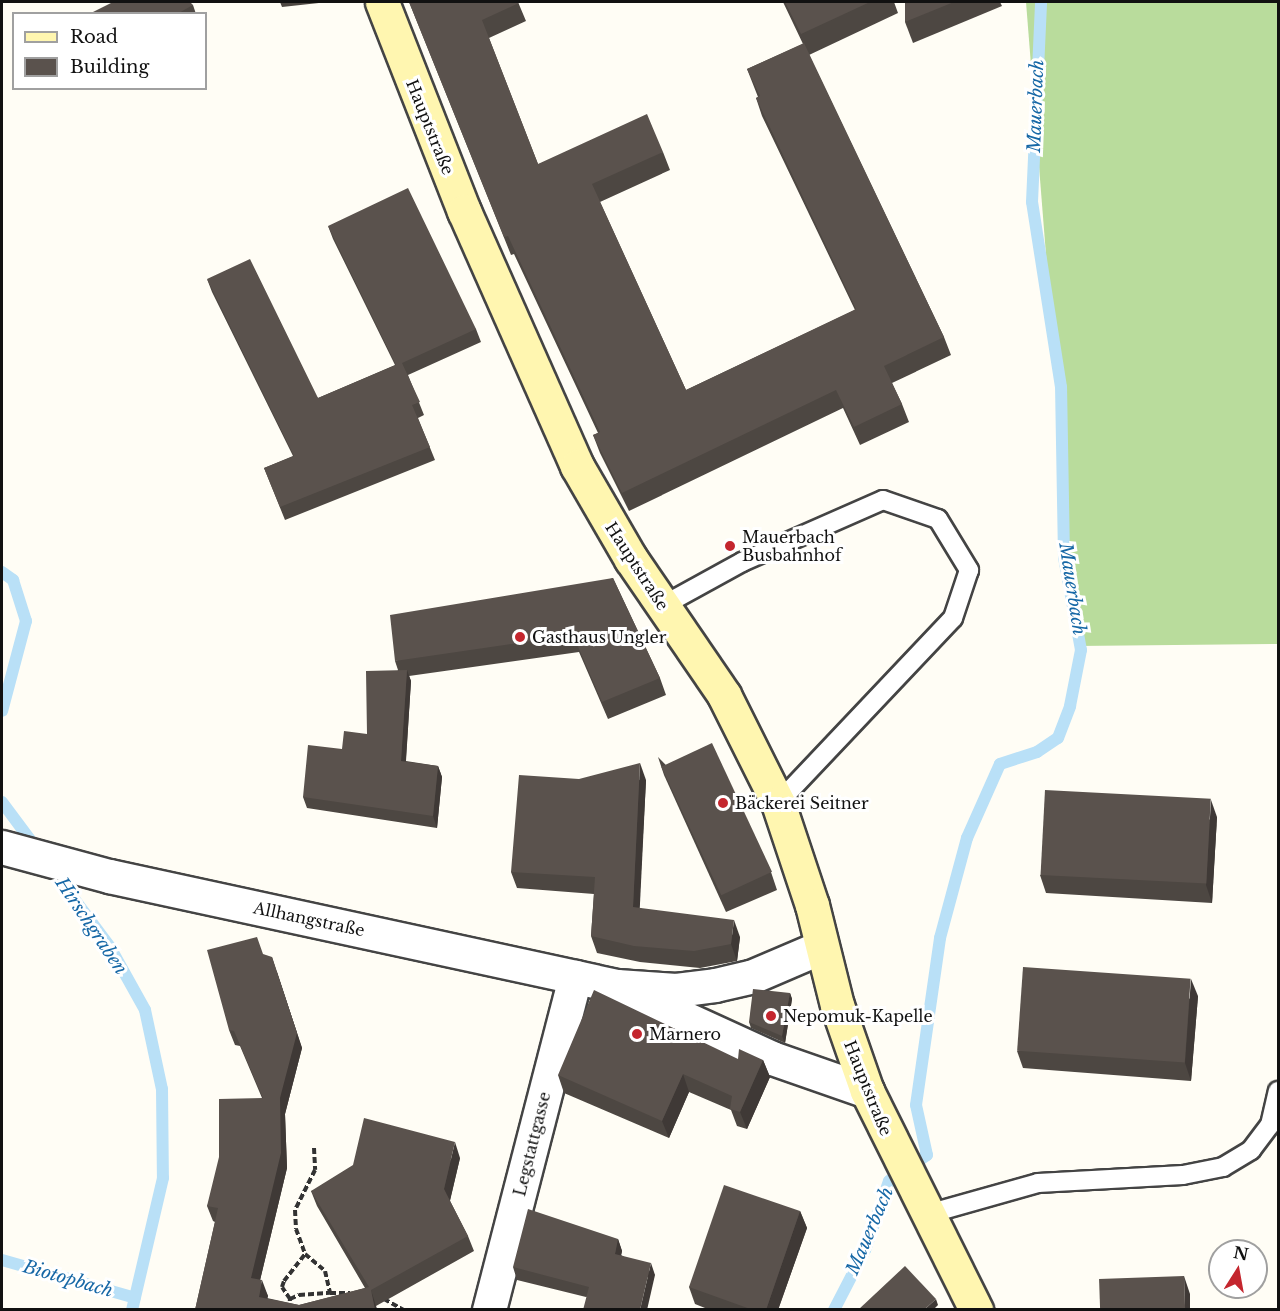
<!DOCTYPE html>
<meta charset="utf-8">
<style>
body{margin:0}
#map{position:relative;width:1280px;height:1311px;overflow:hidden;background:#fffdf5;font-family:"Libre Baskerville",serif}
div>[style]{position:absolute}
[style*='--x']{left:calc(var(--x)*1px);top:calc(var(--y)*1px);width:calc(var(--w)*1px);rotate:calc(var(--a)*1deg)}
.forest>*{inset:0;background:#b9dc9c}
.stream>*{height:12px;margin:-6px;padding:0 6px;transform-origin:6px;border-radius:6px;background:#b9e0f7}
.path>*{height:4px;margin-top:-2px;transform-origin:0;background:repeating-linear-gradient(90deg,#333 0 6px,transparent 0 9px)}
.roads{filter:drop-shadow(2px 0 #444) drop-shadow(-2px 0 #444) drop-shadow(0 2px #444) drop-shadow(0 -2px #444)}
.service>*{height:18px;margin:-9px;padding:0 9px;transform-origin:9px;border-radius:9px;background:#fff}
.minor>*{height:33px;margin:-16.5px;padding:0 16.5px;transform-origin:16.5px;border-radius:16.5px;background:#fff}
.tertiary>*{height:33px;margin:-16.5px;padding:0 16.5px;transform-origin:16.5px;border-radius:16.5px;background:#fff}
.secondary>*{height:33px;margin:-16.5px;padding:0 16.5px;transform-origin:16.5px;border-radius:16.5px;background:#fff6b0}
.wall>*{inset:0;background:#4d4742}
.shaded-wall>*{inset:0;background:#3f3936}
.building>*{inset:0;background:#5a524d;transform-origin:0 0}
.dots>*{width:16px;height:16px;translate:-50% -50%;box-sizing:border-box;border:3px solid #fff;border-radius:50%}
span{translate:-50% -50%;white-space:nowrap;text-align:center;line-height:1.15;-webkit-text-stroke:6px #fff;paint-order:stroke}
.street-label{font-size:16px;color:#111}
.poi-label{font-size:16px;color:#111}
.left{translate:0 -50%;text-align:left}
.water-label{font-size:18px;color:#1768a6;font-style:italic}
.frame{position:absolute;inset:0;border:3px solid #111;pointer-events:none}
.legend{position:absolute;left:12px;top:12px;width:195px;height:78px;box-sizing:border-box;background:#fff;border:2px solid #a0a0a0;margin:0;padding:8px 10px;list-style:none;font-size:18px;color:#111}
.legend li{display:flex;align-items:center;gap:12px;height:30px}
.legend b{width:30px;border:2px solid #a0a0a0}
.north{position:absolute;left:1208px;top:1239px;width:60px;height:60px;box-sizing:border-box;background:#fff;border:2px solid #a0a0a0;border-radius:50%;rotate:11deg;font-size:16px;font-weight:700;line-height:24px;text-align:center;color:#111}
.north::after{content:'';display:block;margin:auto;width:21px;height:27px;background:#c4262e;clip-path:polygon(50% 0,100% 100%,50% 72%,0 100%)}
</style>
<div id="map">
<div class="forest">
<i style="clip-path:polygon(1026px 2px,1278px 2px,1278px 644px,1077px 646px)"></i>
</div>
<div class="stream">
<i style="--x:2;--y:572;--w:14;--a:36"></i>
<i style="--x:13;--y:580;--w:43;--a:72.4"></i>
<i style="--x:26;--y:621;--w:93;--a:104.9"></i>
<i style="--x:2;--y:802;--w:59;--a:53.3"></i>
<i style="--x:51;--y:868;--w:99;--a:53.2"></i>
<i style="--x:110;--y:947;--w:72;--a:60.9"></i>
<i style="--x:145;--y:1010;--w:81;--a:77.9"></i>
<i style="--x:162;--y:1089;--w:89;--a:89.4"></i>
<i style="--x:163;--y:1178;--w:136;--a:103.2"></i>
<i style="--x:2;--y:1260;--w:138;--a:15.9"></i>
<i style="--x:834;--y:1310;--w:68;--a:-62.7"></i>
<i style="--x:865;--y:1250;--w:73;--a:-70.8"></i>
<i style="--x:889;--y:1181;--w:46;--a:-34.4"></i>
<i style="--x:927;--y:1155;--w:51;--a:-102.4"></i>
<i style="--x:916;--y:1105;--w:169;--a:-81.8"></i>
<i style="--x:940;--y:938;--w:104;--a:-74.9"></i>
<i style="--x:967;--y:838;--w:81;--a:-66"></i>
<i style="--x:1000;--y:764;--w:39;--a:-18"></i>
<i style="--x:1037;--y:752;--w:25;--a:-34"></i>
<i style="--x:1058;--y:738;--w:34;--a:-69"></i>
<i style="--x:1070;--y:706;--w:57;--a:-78.9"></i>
<i style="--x:1081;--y:650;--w:95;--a:-100.4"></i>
<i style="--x:1064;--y:557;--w:170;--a:-91"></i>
<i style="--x:1061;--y:387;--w:187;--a:-98.9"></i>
<i style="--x:1032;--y:202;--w:200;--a:-87.4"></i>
</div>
<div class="path">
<i style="--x:314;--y:1148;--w:22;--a:87"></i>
<i style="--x:315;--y:1170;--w:45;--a:116.6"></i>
<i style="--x:295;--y:1210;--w:19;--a:87"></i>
<i style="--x:296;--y:1229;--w:27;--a:70"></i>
<i style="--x:305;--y:1254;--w:26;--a:40"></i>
<i style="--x:325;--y:1271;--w:23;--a:77"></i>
<i style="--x:330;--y:1293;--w:20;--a:0"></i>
<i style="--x:290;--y:1299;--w:14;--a:-124"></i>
<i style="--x:282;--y:1287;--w:6;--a:-72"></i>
<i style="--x:284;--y:1281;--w:34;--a:-52"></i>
<i style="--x:384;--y:1299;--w:23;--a:29"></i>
<i style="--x:289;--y:1310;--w:11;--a:-85"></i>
<i style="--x:290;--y:1299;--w:10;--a:-24"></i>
<i style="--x:299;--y:1295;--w:31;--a:-4"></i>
</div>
<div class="roads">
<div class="service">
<i style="--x:662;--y:606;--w:91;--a:-28.8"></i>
<i style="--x:742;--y:562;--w:154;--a:-23.7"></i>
<i style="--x:883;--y:500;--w:58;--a:19.1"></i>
<i style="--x:938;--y:519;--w:60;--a:58.7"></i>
<i style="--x:969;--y:570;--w:51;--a:108.4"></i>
<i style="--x:953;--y:618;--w:255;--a:133.4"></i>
<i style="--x:928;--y:1214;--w:114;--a:-15.7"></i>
<i style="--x:1038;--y:1183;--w:145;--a:-3.2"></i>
<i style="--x:1183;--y:1175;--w:41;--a:-11.3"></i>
<i style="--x:1223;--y:1167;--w:33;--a:-31"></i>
<i style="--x:1251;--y:1150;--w:31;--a:-53"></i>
<i style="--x:1270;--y:1125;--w:35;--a:-77"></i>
</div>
<div class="minor">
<i style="--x:489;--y:1310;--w:344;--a:-75.5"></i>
</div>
<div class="tertiary">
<i style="--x:2;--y:847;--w:111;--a:15.2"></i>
<i style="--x:109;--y:876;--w:520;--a:12.22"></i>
<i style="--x:617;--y:986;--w:59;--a:3.9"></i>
<i style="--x:676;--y:990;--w:39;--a:-7"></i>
<i style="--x:715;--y:985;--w:37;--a:-13"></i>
<i style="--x:751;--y:977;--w:76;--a:-23.2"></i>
<i style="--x:632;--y:994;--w:154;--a:24.6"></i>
<i style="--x:772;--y:1058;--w:101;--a:19.2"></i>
</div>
<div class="secondary">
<i style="--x:382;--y:2;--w:225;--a:68.6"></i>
<i style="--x:464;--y:211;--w:279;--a:66.1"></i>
<i style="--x:577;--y:466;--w:108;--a:59.9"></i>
<i style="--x:631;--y:559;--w:165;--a:55.6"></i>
<i style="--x:724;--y:695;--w:121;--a:63.4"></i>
<i style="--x:778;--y:803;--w:108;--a:71.6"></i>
<i style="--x:812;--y:905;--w:103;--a:76"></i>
<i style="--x:837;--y:1005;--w:91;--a:70.8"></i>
<i style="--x:867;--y:1091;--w:245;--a:63.5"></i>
</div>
</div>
<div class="wall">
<i style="clip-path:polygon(280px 2px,328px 2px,282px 7px)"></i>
<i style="clip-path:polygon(409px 2px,518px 2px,526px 21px,489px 38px,538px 164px,663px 152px,670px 170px,600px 202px,686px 390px,855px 310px,762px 116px,756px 98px,758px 97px,747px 69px,803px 44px,783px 2px,894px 2px,898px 13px,809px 55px,944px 337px,951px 355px,892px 383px,902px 404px,909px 422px,860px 445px,843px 408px,629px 511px,600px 453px,593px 435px,598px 433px,514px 254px,511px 255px)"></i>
<i style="clip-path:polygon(905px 2px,1000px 2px,1002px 6px,913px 43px,905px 22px)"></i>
<i style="clip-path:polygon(193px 5px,196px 14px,89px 14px)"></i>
<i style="clip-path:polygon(328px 226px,476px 329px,481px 342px,408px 375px,424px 415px,418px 418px,435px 460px,285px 520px,264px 468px,293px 456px,212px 292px,207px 279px,318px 398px,395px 365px,333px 239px)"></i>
<i style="clip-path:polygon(613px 578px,660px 678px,666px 695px,608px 719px,579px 652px,409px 676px,411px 681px,406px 761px,438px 766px,442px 777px,437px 828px,307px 808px,303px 797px,342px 749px,367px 734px,398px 670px,395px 661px)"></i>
<i style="clip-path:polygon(658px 757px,771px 872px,777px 890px,726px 912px,664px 775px)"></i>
<i style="clip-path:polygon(579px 779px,646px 780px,639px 908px,740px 937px,737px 961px,700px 968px,640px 962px,597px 953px,591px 936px,594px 894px,517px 888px,511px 872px)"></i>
<i style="clip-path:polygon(1217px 817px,1212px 903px,1046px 893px,1040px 875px)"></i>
<i style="clip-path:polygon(263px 955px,277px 972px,302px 1048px,285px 1114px,287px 1168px,260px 1280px,268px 1296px,267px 1298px,299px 1305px,365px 1288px,317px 1206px,311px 1191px,460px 1158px,450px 1201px,468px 1236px,474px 1251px,376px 1306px,377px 1310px,195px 1310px,215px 1222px,213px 1221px,207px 1206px,262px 1098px,240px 1046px,235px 1045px,229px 1030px)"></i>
<i style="clip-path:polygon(790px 993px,792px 999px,785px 1043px,751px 1028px,749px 1022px)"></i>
<i style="clip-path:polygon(1198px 996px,1191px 1081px,1023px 1068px,1017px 1051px)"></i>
<i style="clip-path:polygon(738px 1059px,763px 1060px,770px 1077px,747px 1129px,737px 1126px,731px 1110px,689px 1092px,669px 1138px,564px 1093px,558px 1075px)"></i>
<i style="clip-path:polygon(800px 1211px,807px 1228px,778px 1310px,710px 1310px,695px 1304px,689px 1287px)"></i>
<i style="clip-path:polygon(618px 1239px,622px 1251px,621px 1255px,655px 1275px,586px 1297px,517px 1280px,513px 1267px)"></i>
</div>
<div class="shaded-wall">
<i style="clip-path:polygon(407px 670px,411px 681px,405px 772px,401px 761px)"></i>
<i style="clip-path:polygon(640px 763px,646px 780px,639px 924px,633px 907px)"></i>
<i style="clip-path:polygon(438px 766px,442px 777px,437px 828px,433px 816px)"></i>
<i style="clip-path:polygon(1211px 800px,1217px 817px,1212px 903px,1206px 885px)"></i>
<i style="clip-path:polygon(734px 920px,740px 937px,737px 961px,731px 944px)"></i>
<i style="clip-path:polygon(272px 957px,302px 1048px,285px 1114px,287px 1168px,257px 1293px,251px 1278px)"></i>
<i style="clip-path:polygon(1191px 979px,1198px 996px,1191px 1081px,1185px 1063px)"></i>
<i style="clip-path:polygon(790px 993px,792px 999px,785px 1043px,782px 1036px)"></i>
<i style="clip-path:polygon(763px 1060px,770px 1077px,747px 1129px,740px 1112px)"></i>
<i style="clip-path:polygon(683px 1074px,689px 1092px,669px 1138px,662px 1121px)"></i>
<i style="clip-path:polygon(455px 1142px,460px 1158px,449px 1204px,444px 1189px)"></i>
<i style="clip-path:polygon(800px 1211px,807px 1228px,778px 1310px,766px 1310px)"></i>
<i style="clip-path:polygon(618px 1239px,622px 1251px,619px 1266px,615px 1254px)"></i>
<i style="clip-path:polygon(651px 1263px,655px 1275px,647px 1310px,640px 1310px)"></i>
<i style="clip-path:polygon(1184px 1276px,1190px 1294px,1190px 1310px,1185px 1310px)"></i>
<i style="clip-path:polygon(262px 1280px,268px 1296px,265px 1310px,259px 1297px)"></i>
<i style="clip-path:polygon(371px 1290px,376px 1306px,377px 1310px,375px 1310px)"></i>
<i style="clip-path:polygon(936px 1299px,938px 1305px,933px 1310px,924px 1310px)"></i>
</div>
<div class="building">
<i style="clip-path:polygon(113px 2px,190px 2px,193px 5px,177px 14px,89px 14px)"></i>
<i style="clip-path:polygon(409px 2px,518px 2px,519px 3px,482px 20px,538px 164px,647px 114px,663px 152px,592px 184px,686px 390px,856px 309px,756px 98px,760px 96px,747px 69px,804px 43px,944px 337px,884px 366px,902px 404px,854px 427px,836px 390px,622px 493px,593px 435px,600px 432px,508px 236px,504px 237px)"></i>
<i style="clip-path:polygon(785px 2px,870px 2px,801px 34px)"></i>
<i style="clip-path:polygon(905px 2px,954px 2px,905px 22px)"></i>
<i style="clip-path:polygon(408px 188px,476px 329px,402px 363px,420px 402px,412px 405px,430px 447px,280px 507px,264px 468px,294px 456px,207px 279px,250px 259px,318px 398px,396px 365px,328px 226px)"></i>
<i style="clip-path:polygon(613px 578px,660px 678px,602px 702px,573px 635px,395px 661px,390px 615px)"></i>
<i style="clip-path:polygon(407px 670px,401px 761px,438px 766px,433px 816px,303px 797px,308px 745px,342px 749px,344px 731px,367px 734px,366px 671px)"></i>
<i style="left:712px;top:743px;width:142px;height:56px;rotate:65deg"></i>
<i style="clip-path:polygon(640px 763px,633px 907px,734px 920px,731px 944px,694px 951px,634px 946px,591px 936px,595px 877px,511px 872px,519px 775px,579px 779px)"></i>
<i style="left:1045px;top:790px;width:166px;height:85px;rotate:3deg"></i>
<i style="clip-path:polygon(257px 937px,263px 954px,272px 957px,297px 1033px,280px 1098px,281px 1153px,251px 1278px,262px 1280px,259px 1297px,299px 1305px,369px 1287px,311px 1191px,353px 1165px,364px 1118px,455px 1142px,444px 1189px,468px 1236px,371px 1290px,375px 1310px,195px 1310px,218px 1208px,207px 1206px,219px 1157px,219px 1099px,263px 1098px,234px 1031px,229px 1030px,207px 950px)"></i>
<i style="left:1023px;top:967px;width:168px;height:84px;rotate:4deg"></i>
<i style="clip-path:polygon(753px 989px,790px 993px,782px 1036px,749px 1022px)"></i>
<i style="clip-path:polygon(594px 990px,738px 1059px,739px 1049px,763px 1060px,740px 1112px,730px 1109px,732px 1096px,683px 1074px,662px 1121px,558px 1075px)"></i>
<i style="clip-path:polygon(724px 1185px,800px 1211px,766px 1310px,753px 1310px,689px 1287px)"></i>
<i style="clip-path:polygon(528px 1209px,618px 1239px,615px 1254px,651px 1263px,640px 1310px,583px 1310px,589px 1287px,513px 1267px)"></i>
<i style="clip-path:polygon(905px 1266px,936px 1299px,924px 1310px,858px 1310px)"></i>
<i style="left:1184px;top:1276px;width:34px;height:85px;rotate:88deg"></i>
</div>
<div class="dots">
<i style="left:730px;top:546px;background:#c4262e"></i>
<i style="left:520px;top:637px;background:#c4262e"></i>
<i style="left:723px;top:803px;background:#c4262e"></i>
<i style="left:771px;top:1016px;background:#c4262e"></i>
<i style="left:637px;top:1034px;background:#c4262e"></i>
</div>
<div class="street-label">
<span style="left:430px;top:127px;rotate:68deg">Hauptstraße</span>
<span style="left:637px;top:566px;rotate:57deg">Hauptstraße</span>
<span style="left:309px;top:919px;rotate:12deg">Allhangstraße</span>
<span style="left:868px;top:1088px;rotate:68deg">Hauptstraße</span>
<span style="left:532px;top:1144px;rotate:-76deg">Legstattgasse</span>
</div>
<div class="poi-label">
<span class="left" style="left:742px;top:546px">Mauerbach<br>Busbahnhof</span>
<span class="left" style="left:532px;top:637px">Gasthaus Ungler</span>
<span class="left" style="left:735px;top:803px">Bäckerei Seitner</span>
<span class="left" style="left:783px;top:1016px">Nepomuk-Kapelle</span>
<span class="left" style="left:649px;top:1034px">Marnero</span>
</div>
<div class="water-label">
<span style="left:1036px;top:106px;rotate:-88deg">Mauerbach</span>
<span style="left:1072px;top:589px;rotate:81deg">Mauerbach</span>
<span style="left:91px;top:926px;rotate:56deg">Hirschgraben</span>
<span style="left:870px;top:1231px;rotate:-67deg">Mauerbach</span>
<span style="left:68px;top:1279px;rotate:16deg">Biotopbach</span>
</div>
<div class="frame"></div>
<ul class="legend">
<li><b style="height:8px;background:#fff6b0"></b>Road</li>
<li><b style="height:16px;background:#5a524d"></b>Building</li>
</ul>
<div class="north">N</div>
</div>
